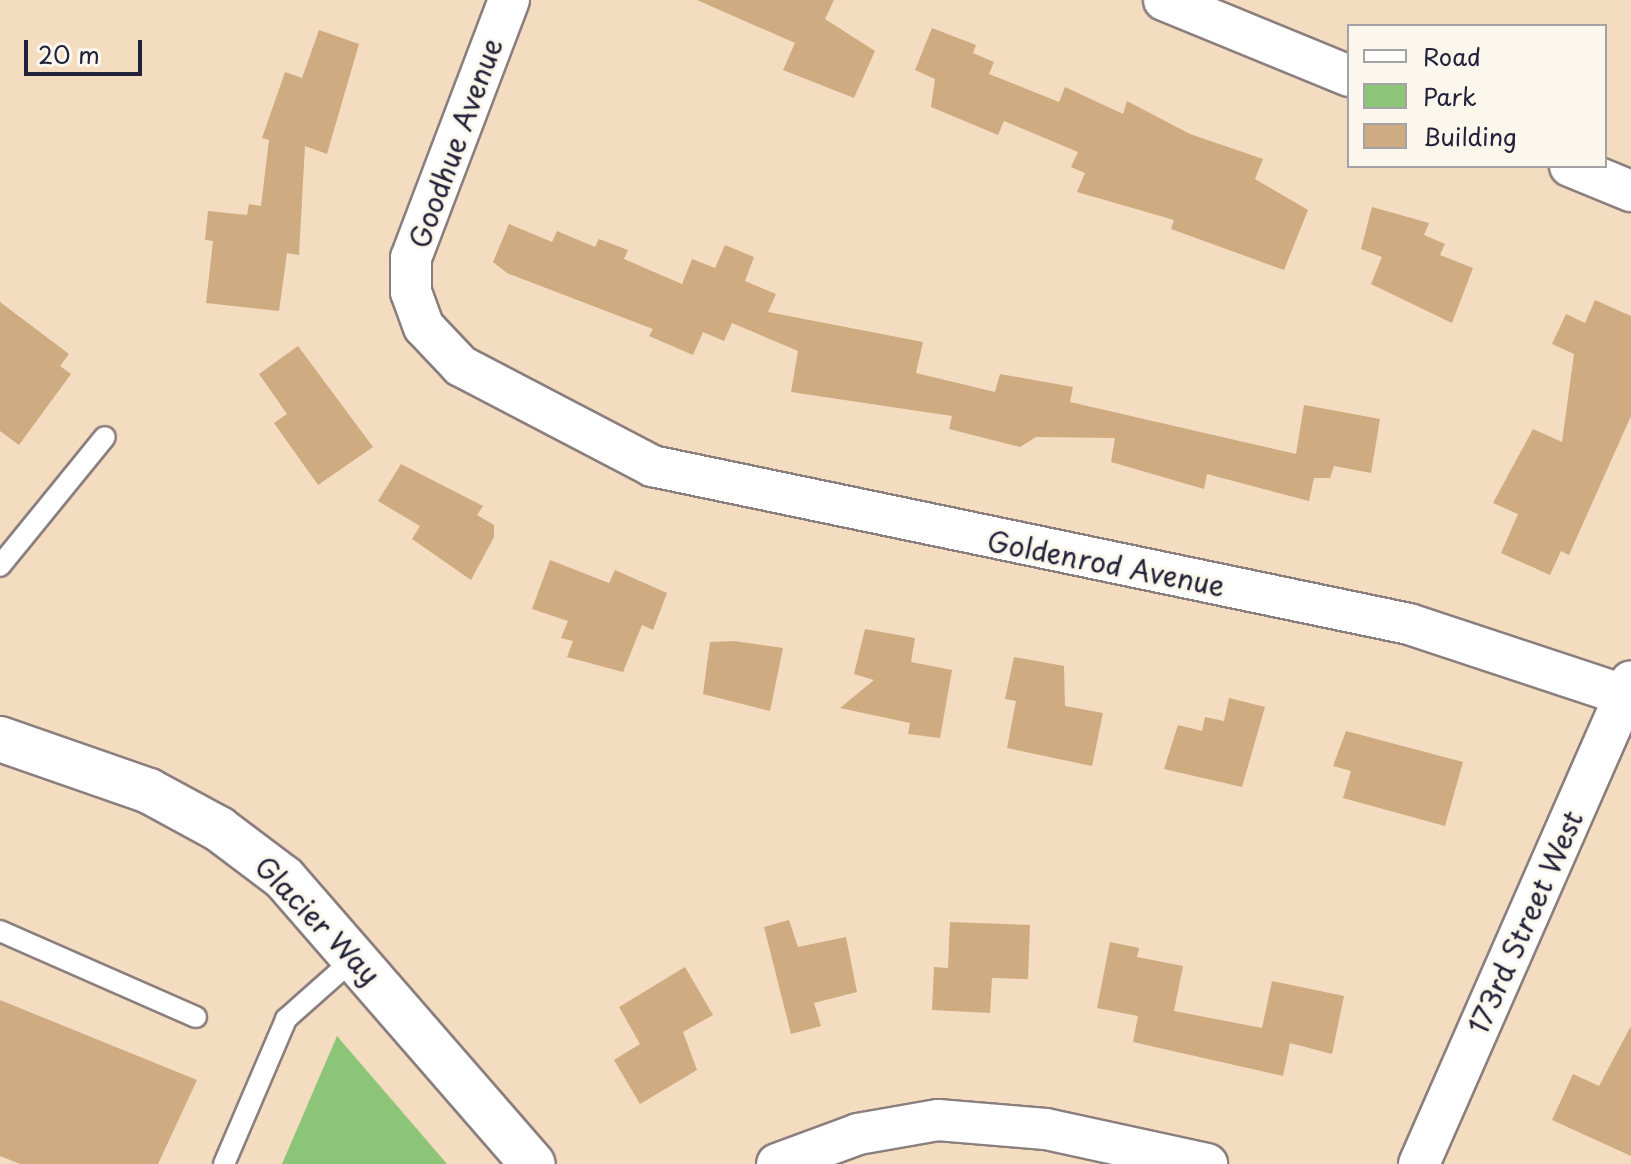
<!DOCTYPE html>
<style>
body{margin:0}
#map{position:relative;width:1631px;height:1164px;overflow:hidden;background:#f4dcc0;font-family:"Playpen Sans",sans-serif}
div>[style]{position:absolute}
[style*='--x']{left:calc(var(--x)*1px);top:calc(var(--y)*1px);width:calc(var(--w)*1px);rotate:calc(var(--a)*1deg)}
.green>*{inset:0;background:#8dc578}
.building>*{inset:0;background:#cfab81}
.roads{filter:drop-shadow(2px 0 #8b7f7e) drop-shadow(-2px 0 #8b7f7e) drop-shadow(0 2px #8b7f7e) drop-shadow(0 -2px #8b7f7e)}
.service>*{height:20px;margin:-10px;padding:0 10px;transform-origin:10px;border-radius:10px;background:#fff}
.minor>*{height:40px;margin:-20px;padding:0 20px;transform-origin:20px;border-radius:20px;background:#fff}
.tertiary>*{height:44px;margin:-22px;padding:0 22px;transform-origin:22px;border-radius:22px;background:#fff}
span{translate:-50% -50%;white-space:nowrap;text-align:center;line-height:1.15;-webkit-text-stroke:6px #fbf7ec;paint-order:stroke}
.street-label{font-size:28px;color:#22223b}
.legend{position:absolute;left:1347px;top:24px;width:260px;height:144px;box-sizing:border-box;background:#fbf7ec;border:2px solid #a4a2a5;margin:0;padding:10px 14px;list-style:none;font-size:24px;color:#22223b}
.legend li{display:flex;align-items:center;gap:16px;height:40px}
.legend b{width:40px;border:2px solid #a4a2a5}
.scale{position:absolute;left:24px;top:40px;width:118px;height:36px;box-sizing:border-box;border:4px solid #22223b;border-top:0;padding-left:10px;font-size:24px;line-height:28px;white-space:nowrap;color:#22223b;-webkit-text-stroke:6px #fbf7ec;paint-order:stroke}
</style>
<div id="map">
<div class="green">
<i style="clip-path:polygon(337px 1036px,447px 1164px,282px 1164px)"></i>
</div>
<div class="building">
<i style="clip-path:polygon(697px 0,834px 0,825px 19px,875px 51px,854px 98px,783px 70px,795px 43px)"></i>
<i style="clip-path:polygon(932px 28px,976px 45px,973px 53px,994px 62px,989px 74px,1059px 102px,1065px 87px,1123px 114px,1127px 101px,1190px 134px,1263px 159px,1255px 179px,1308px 210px,1284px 270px,1171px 229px,1174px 220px,1077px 192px,1085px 173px,1071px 167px,1078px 152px,1004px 121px,998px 135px,931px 107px,935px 79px,915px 70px)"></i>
<i style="clip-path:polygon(319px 30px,359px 44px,327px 154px,305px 146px,299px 255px,287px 253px,279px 311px,206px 303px,213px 241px,205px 240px,208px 211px,247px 215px,249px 204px,261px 206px,269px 140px,262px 138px,285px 72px,302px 78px)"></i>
<i style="clip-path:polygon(1372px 207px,1429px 223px,1424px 235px,1445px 244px,1440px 255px,1473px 268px,1452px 323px,1371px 284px,1382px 257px,1361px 249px)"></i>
<i style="clip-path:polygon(509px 224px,552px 242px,557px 231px,595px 247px,599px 239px,628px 250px,624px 259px,682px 284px,692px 259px,715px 268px,725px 245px,754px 257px,745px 281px,776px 294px,768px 312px,923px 342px,916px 373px,995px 392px,1000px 374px,1073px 387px,1070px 402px,1296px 454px,1304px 405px,1380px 419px,1371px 473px,1334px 466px,1330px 478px,1314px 478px,1309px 501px,1207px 474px,1204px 489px,1111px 462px,1115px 438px,1036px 437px,1020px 447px,949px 429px,952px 416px,791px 392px,798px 351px,732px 323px,724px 341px,703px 332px,693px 355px,649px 336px,653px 329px,507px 273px,493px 262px)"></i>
<i style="clip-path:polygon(1595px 300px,1631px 316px,1631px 416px,1569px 555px,1561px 551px,1550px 575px,1501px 553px,1518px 514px,1493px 503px,1533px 429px,1562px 442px,1574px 354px,1552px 344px,1566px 314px,1585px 323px)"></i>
<i style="clip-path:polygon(0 302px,69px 354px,60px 366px,71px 374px,19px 445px,0 431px)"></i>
<i style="clip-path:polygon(298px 346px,373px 447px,318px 485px,274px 423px,287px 414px,259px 374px)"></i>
<i style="clip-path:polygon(401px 464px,483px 506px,477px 515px,494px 525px,494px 537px,471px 580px,412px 539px,420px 526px,378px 501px)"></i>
<i style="clip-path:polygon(550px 560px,609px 583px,615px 570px,667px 593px,653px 630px,642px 625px,623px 672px,567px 657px,573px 641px,561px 638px,568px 621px,532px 609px)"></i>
<i style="clip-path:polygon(865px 629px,915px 638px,911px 662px,952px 670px,940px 738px,908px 734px,910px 723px,840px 708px,874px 680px,854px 674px)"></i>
<i style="clip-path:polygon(734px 641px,783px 648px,770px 711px,703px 694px,710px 642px)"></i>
<i style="clip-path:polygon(1014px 657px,1064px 666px,1065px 706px,1103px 713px,1092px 766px,1007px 748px,1016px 701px,1005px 699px)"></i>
<i style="clip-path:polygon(1229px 698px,1265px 707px,1242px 787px,1164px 769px,1178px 725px,1202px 731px,1205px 717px,1224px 721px)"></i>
<i style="clip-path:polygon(1346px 731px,1463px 762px,1445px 826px,1343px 798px,1351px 771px,1333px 766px)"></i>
<i style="clip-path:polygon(789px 920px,798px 947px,846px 937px,857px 992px,814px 1003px,821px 1026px,791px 1034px,764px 927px)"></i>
<i style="clip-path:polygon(950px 922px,1030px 925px,1028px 979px,992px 978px,990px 1013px,932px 1010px,934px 967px,948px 968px)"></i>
<i style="clip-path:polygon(1110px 942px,1139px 948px,1137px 957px,1183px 966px,1174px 1011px,1262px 1028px,1272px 981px,1344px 996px,1332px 1054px,1290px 1043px,1283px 1076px,1133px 1042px,1138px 1016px,1097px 1008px)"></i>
<i style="clip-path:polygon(685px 967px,713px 1015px,683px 1032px,697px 1070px,640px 1104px,614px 1060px,640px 1044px,619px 1007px)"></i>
<i style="clip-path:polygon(0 1000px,197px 1080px,158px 1164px,20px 1164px,0 1156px)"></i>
<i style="clip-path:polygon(1631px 1026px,1631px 1156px,1552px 1120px,1573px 1074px,1599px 1086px)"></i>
</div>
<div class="roads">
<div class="service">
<i style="--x:0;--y:566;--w:166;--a:-50.9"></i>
<i style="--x:0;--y:931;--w:214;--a:23.7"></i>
<i style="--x:224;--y:1164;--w:158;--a:-66.8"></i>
<i style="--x:286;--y:1019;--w:96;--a:-41.6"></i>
</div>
<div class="minor">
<i style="--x:509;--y:0;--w:276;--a:110.8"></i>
<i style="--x:411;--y:258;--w:34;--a:90"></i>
<i style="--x:411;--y:292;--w:37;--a:70"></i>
<i style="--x:424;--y:327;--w:54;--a:46.5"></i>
<i style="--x:461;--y:366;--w:216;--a:27.6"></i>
<i style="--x:652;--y:466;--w:773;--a:11.79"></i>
<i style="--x:1409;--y:624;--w:226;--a:18.3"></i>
<i style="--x:1164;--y:0;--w:200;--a:22.3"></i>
<i style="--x:1570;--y:166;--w:66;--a:22.3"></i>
<i style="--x:777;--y:1164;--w:86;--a:-20.3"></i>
<i style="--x:858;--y:1134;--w:81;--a:-9.9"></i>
<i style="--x:938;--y:1120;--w:108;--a:4.8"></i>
<i style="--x:1046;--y:1129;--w:165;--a:12.3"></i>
<i style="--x:1419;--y:1164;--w:527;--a:-66.3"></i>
</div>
<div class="tertiary">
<i style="--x:0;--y:739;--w:158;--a:19.2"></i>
<i style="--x:149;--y:791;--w:80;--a:28.5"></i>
<i style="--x:219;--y:829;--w:81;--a:37"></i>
<i style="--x:284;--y:878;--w:379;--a:49"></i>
</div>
</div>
<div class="street-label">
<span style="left:455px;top:143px;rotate:-70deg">Goodhue Avenue</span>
<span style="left:1106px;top:563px;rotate:11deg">Goldenrod Avenue</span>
<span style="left:318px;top:920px;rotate:46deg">Glacier Way</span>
<span style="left:1525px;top:922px;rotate:-66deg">173rd Street West</span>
</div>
<ul class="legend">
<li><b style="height:10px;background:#fff"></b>Road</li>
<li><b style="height:22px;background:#8dc578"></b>Park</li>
<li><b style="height:22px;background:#cfab81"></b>Building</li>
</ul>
<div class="scale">20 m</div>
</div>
